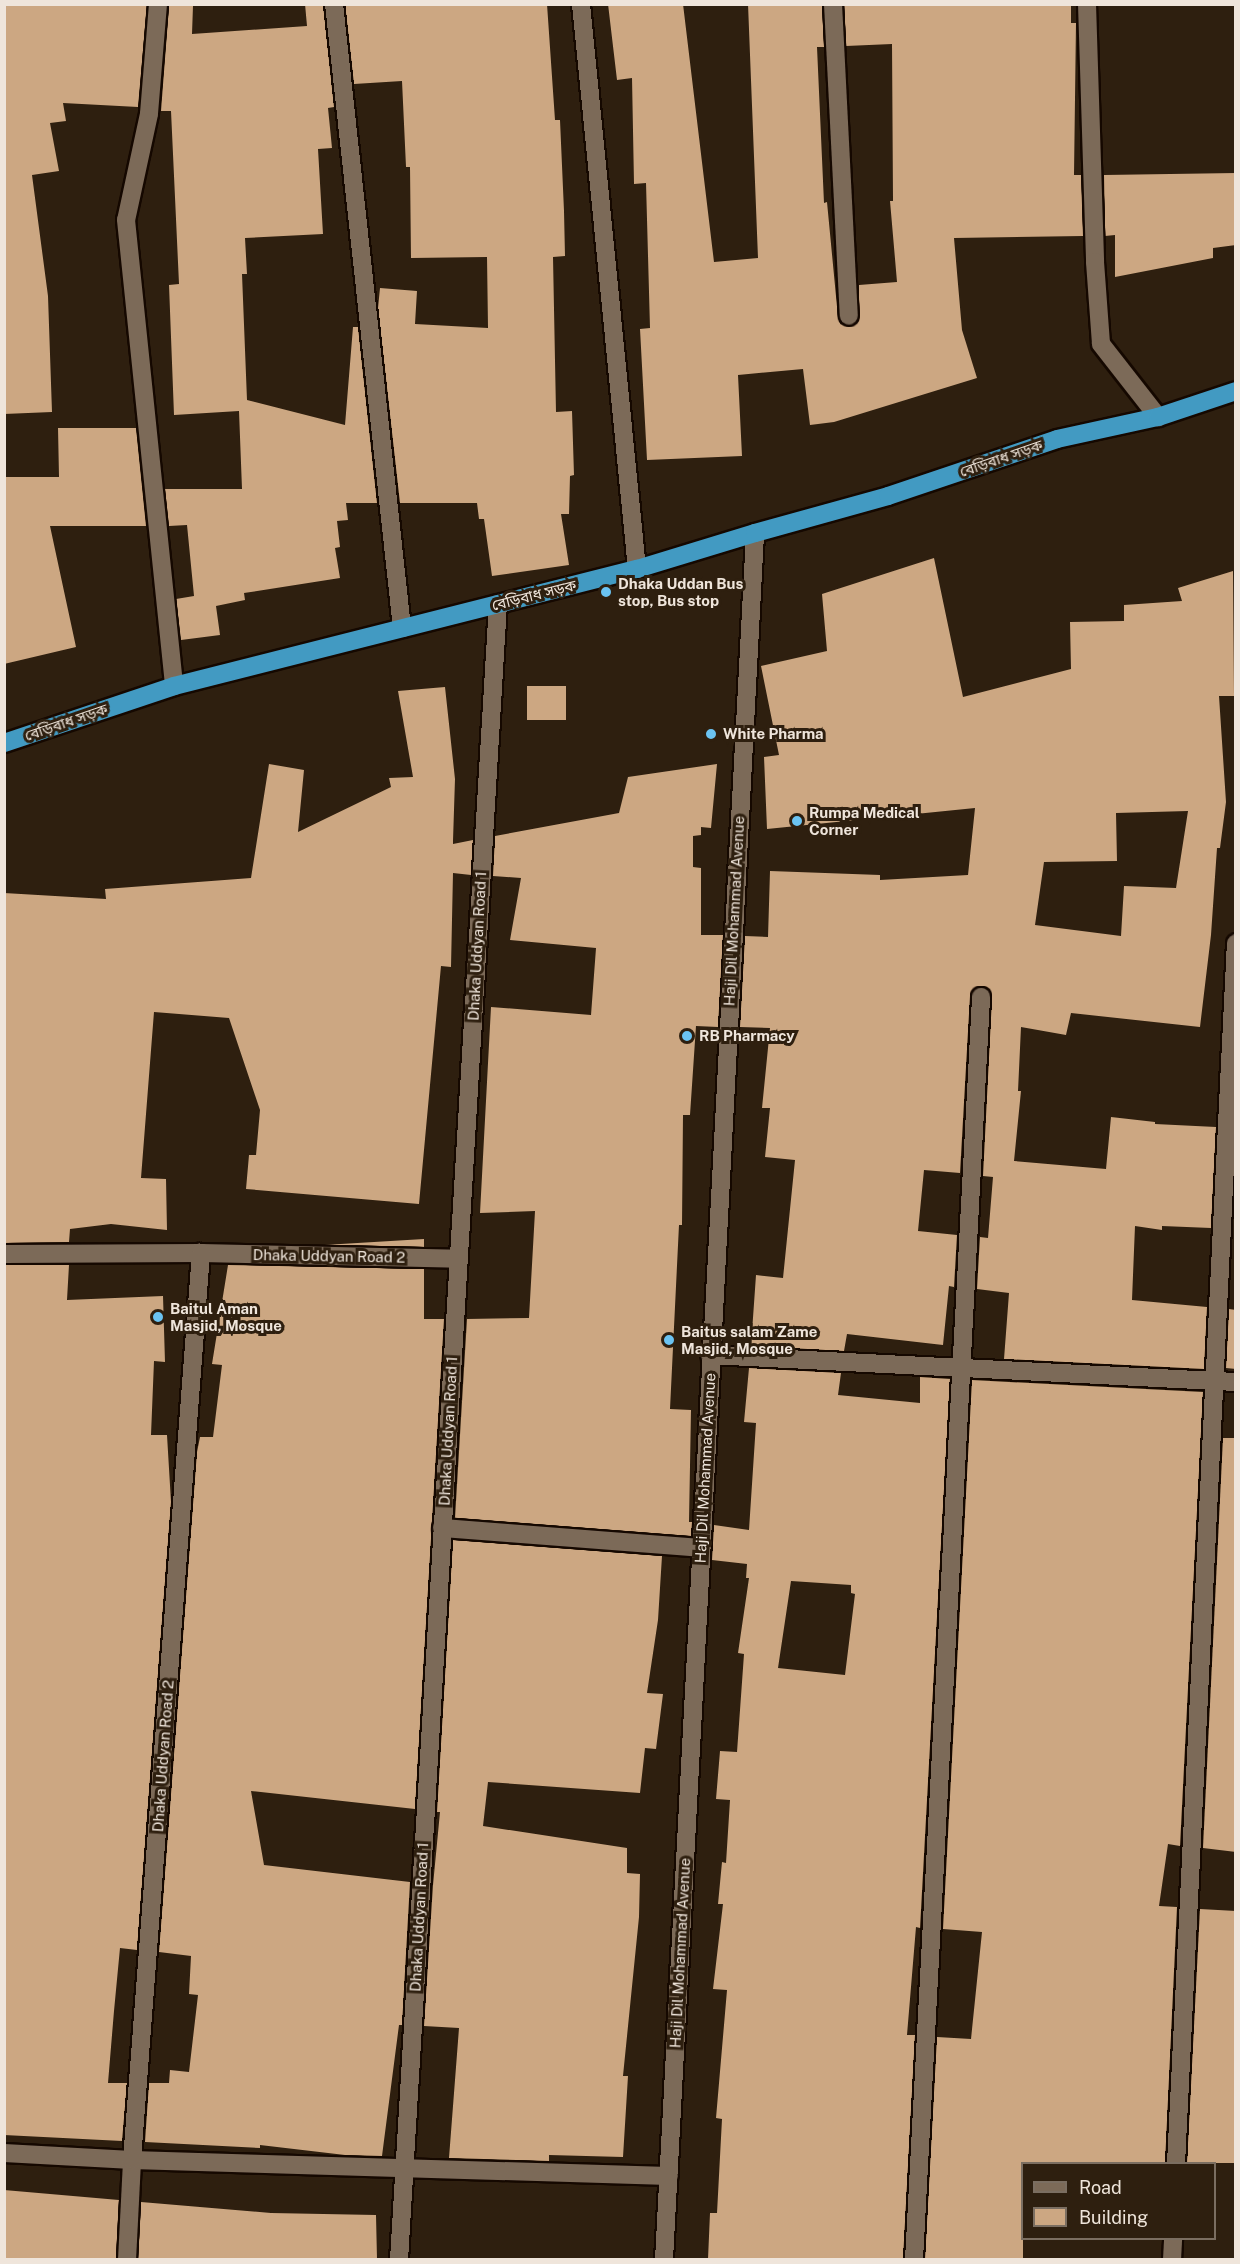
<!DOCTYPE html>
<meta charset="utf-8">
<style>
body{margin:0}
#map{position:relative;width:1240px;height:2264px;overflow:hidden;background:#2e1f0f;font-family:"Public Sans","Noto Sans Bengali",sans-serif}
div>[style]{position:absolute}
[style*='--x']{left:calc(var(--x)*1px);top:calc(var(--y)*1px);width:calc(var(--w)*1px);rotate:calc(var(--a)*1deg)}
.building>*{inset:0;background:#cca782;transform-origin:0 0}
.roads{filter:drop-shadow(2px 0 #150800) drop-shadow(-2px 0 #150800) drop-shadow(0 2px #150800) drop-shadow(0 -2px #150800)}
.minor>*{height:18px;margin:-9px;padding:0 9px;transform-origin:9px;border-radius:9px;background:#7c6a58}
.tertiary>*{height:18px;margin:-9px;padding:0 9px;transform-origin:9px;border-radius:9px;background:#7c6a58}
.trunk>*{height:18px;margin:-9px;padding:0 9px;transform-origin:9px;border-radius:9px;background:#429ac2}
.dots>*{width:16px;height:16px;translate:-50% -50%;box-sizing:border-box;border:3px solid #2e1f0f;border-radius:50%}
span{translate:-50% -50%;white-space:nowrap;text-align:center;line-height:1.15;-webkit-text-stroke:6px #2e1f0f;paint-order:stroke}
.street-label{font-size:15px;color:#efe5db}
.poi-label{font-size:15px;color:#efe5db;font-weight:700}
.left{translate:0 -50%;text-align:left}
.frame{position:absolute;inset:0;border:6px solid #efe5db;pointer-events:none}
.legend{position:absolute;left:1021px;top:2162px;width:195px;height:78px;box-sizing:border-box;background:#2e1f0f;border:2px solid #7b6e61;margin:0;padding:8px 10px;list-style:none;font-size:18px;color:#efe5db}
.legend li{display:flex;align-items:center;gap:12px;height:30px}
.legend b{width:30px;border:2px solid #7b6e61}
</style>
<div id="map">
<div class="building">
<i style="clip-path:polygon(4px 4px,147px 5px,138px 107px,63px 103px,66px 121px,50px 123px,59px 171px,32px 175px,48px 296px,52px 412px,4px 414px)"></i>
<i style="clip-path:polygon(305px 4px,323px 4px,334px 107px,328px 108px,332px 148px,318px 149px,323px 234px,245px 238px,247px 274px,242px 274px,247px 400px,345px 425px,353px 327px,358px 327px,377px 503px,346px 503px,348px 520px,337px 521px,340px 547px,335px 548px,340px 578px,244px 593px,245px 600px,216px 606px,220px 635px,181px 640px,176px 599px,194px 596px,187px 525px,169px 526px,165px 489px,242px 489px,239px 411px,174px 415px,169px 285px,179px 284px,171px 111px,161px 111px,169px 6px,193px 6px,192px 34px,307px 26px)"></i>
<i style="clip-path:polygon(345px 4px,547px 4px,555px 120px,560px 120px,564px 211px,565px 256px,553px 257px,556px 412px,572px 411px,574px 475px,570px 476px,569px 514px,561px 514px,569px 565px,492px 576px,484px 519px,479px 519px,477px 503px,400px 503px,378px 308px,380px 288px,417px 291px,415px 324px,488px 328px,487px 257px,411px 258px,410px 167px,406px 167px,402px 81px,354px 84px)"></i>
<i style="clip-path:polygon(608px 4px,683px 4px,714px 262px,758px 258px,748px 4px,822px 4px,824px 47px,817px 47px,824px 203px,827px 202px,838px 317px,840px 323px,849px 327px,859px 321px,859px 285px,897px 282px,890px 201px,893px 201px,892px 44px,846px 46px,844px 4px,1071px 4px,1071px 23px,1076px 23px,1074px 175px,1081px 175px,1083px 236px,954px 238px,962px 330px,977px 378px,834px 422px,810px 425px,803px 369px,738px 375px,742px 456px,647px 460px,640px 329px,650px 328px,646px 183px,634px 184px,632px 78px,617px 80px)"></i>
<i style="clip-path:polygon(1236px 173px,1236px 245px,1213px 248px,1213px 258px,1115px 277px,1115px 235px,1105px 236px,1104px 175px)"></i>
<i style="clip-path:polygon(58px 428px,136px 428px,146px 526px,50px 526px,76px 647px,4px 664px,4px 477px,59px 477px)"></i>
<i style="clip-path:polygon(evenodd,934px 558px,963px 697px,1071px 669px,1070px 622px,1124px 621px,1124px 605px,1182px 601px,1178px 588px,1233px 571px,1234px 696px,1219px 696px,1226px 802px,1220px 848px,1217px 848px,1211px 935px,1200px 1027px,1071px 1013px,1066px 1035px,1021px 1027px,1018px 1091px,1021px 1091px,1014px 1161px,1106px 1169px,1111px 1117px,1155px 1122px,1155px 1124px,1216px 1127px,1211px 1228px,1162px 1226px,1162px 1230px,1135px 1226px,1132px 1300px,1207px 1307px,1204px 1369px,1004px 1359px,1009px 1293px,977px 1289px,980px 1237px,988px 1238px,993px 1177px,983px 1176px,992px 998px,988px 988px,981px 986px,972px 990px,970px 996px,960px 1173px,924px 1170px,918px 1231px,957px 1235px,954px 1287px,949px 1286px,943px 1345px,847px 1334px,844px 1351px,751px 1346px,756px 1275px,783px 1278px,795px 1160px,765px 1157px,770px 1108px,762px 1108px,770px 1028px,740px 1027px,745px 936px,768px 937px,770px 871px,880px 875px,880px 880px,968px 875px,975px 808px,767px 829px,764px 757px,779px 755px,761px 666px,827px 651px,822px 594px,934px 558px,1188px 811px,1176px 888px,1124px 886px,1121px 936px,1035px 925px,1044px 862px,1117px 861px,1116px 813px,1188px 811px)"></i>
<i style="left:527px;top:686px;width:39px;height:34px"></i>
<i style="clip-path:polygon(445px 687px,455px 779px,453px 841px,453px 844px,473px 840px,471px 875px,453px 873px,451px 967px,441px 966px,419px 1204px,246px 1189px,249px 1155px,256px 1155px,260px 1110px,229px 1018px,154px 1012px,141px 1178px,166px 1179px,167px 1230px,111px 1224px,70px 1229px,69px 1242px,4px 1243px,4px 893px,106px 899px,105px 889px,251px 878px,269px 764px,304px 770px,298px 832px,391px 787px,389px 778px,413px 777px,398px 691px)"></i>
<i style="clip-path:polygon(717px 764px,711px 828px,701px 827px,701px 835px,693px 836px,693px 867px,701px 868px,701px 935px,723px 935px,718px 1027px,696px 1026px,690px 1115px,683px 1115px,682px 1225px,679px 1225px,670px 1409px,691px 1410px,689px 1522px,692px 1522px,691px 1536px,455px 1518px,467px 1319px,529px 1318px,535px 1211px,480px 1213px,491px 1007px,591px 1015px,596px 948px,510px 940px,521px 878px,493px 876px,495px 836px,619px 813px,628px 777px)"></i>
<i style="clip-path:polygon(424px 1239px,424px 1247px,324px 1245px)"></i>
<i style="clip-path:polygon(4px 1265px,69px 1265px,67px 1300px,163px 1296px,165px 1362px,154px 1361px,151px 1435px,167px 1435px,171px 1502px,137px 1950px,120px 1948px,114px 2011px,108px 2083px,127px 2083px,122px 2141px,4px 2135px)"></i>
<i style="clip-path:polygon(228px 1265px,424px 1269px,424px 1319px,444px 1319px,415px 1809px,251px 1791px,264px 1865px,410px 1882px,402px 2025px,399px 2025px,382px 2156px,345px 2155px,260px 2145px,260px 2148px,145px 2142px,149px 2083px,169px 2083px,170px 2070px,189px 2072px,198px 1995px,189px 1994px,191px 1956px,159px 1952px,197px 1452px,200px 1437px,213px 1437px,222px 1365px,212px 1364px)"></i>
<i style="clip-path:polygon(1229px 1309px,1236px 1310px,1236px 1369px,1226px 1368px)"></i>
<i style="clip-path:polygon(evenodd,749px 1368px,841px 1373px,838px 1395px,920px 1403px,920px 1377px,950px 1379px,920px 1928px,916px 1927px,907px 2035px,915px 2035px,903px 2259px,708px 2259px,710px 2213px,717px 2213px,722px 2119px,716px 2118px,727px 1990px,713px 1989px,723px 1904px,718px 1904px,722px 1862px,726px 1863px,730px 1800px,716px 1799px,720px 1751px,737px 1752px,744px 1654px,738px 1653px,749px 1578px,746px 1578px,747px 1564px,712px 1560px,714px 1525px,749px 1530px,756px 1423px,744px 1422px,749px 1368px,791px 1581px,851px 1585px,851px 1593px,855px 1594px,845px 1675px,778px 1668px,791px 1581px)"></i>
<i style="clip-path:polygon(972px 1380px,1203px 1392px,1180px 1846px,1168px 1844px,1159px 1906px,1177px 1907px,1165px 2163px,1023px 2163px,1023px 2259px,925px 2259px,937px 2037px,971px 2039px,982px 1932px,943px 1929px)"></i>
<i style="clip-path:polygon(1223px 1438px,1236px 1438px,1236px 1852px,1203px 1848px)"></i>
<i style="clip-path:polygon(453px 1540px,662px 1556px,658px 1620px,647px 1693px,663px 1694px,656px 1749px,645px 1748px,640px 1793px,488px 1782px,483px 1826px,627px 1848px,627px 1873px,640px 1874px,639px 1917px,623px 2076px,628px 2076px,623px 2157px,549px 2155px,549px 2161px,449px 2158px,459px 2028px,424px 2026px,433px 1885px,440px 1812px,437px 1812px)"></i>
<i style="clip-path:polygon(1200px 1909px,1236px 1911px,1236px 2163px,1187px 2163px)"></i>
<i style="clip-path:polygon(4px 2190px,119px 2200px,116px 2259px,4px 2259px)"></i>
<i style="clip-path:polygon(141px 2202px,271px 2213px,376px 2215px,377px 2259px,138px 2259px)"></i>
</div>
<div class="roads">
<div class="minor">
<i style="--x:158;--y:4;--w:110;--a:94.7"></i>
<i style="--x:149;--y:114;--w:108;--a:102.2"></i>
<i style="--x:126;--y:220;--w:468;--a:84.1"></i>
<i style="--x:334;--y:4;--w:628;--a:83.78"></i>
<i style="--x:833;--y:4;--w:312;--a:87.1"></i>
<i style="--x:1087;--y:4;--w:258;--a:88.2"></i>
<i style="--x:1095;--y:262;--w:82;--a:85.8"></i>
<i style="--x:1101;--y:344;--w:93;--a:52"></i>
<i style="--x:4;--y:1254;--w:197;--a:-0.3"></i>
<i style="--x:201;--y:1253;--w:257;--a:1.3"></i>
<i style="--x:710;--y:1355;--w:527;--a:2.94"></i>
<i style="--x:442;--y:1528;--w:260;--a:4.4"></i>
<i style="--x:4;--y:2153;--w:128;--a:3.1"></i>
<i style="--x:132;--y:2160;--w:537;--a:1.71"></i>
<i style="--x:1176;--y:2164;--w:1222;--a:-87.19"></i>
<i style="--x:127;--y:2260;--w:100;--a:-87.1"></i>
<i style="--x:132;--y:2160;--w:910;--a:-85.65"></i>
<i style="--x:399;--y:2260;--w:1659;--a:-86.58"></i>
<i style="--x:914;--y:2260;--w:1265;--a:-86.96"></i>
<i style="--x:1172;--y:2260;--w:22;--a:-87"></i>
</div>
<div class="tertiary">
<i style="--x:581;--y:4;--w:568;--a:84.34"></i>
<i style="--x:664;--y:2260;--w:1729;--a:-86.98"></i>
</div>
<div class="trunk">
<i style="--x:4;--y:743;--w:179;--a:-18.5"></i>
<i style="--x:174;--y:686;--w:478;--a:-14.2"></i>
<i style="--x:637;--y:569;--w:123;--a:-17"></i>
<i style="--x:755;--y:533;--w:138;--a:-15.5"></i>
<i style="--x:888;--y:496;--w:178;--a:-18.6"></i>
<i style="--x:1057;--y:439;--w:103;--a:-12.3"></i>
<i style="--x:1158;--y:417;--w:82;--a:-18.4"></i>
</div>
</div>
<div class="dots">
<i style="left:606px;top:592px;background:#6bc3f2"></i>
<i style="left:711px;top:734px;background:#6bc3f2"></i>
<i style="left:797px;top:821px;background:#6bc3f2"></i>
<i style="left:687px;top:1036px;background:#6bc3f2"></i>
<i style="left:158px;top:1317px;background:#6bc3f2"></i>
<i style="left:669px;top:1340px;background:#6bc3f2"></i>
</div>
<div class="street-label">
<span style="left:1001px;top:458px;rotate:-19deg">বেড়িবাধ সড়ক</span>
<span style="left:534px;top:595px;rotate:-14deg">বেড়িবাধ সড়ক</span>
<span style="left:66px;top:722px;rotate:-19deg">বেড়িবাধ সড়ক</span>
<span style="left:734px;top:911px;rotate:-87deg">Haji Dil Mohammad Avenue</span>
<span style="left:477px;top:946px;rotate:-87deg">Dhaka Uddyan Road 1</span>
<span style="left:329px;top:1256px;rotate:1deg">Dhaka Uddyan Road 2</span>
<span style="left:448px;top:1431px;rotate:-87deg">Dhaka Uddyan Road 1</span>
<span style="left:705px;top:1468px;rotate:-87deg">Haji Dil Mohammad Avenue</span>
<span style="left:163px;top:1756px;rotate:-86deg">Dhaka Uddyan Road 2</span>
<span style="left:419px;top:1917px;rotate:-87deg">Dhaka Uddyan Road 1</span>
<span style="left:680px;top:1953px;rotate:-87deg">Haji Dil Mohammad Avenue</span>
</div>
<div class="poi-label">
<span class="left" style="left:618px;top:592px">Dhaka Uddan Bus<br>stop, Bus stop</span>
<span class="left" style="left:723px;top:734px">White Pharma</span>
<span class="left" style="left:809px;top:821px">Rumpa Medical<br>Corner</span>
<span class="left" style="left:699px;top:1036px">RB Pharmacy</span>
<span class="left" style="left:170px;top:1317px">Baitul Aman<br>Masjid, Mosque</span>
<span class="left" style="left:681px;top:1340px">Baitus salam Zame<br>Masjid, Mosque</span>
</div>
<div class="frame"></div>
<ul class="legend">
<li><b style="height:8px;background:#7c6a58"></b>Road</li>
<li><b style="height:16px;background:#cca782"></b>Building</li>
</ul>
</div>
